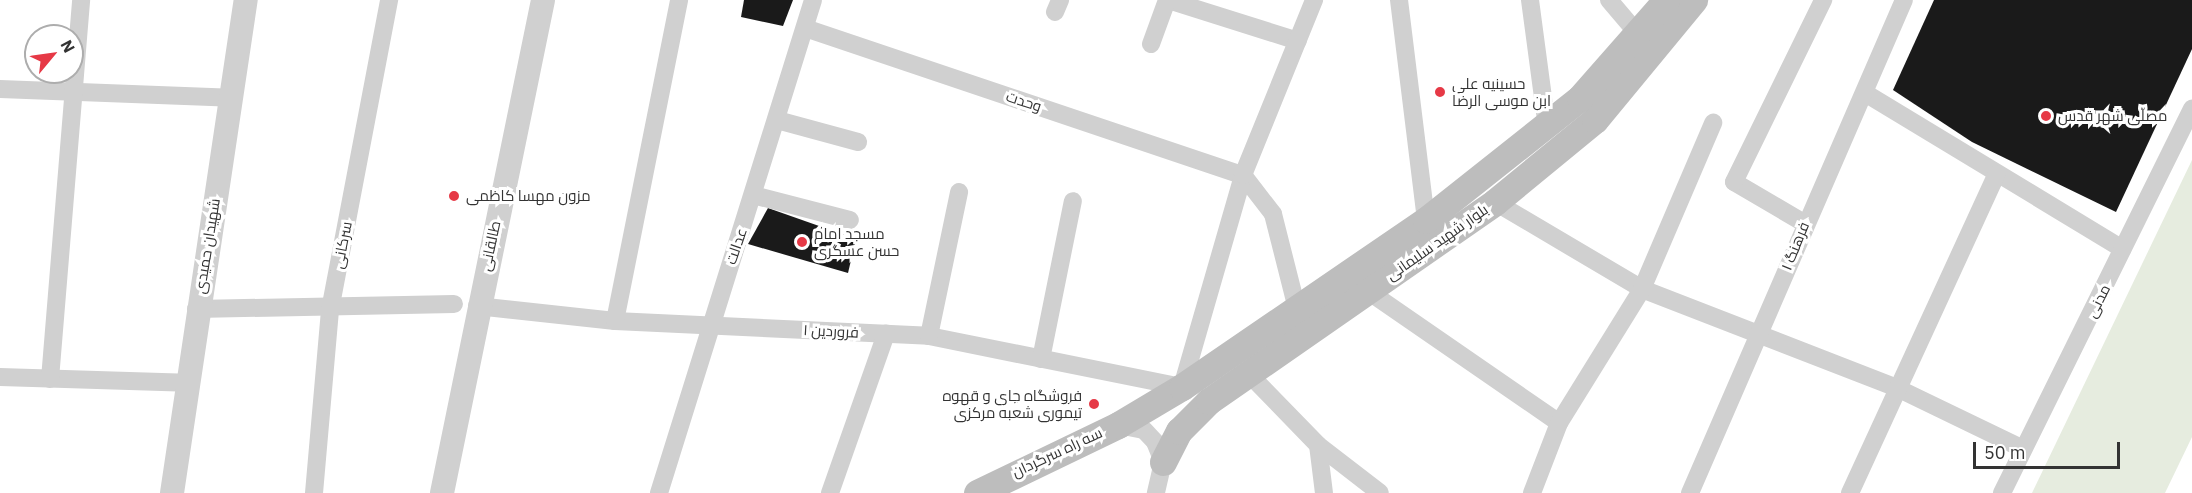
<!DOCTYPE html>
<meta charset="utf-8">
<style>
body{margin:0}
#map{position:relative;width:2192px;height:493px;overflow:hidden;background:#fff;font-family:"IBM Plex Sans",Cairo,sans-serif}
div>[style]{position:absolute}
[style*='--x']{left:calc(var(--x)*1px);top:calc(var(--y)*1px);width:calc(var(--w)*1px);rotate:calc(var(--a)*1deg)}
.green>*{inset:0;background:#e6ecdf}
.building>*{inset:0;background:#1a1a1a}
.minor>*{height:18px;margin:-9px;padding:0 9px;transform-origin:9px;border-radius:9px;background:#d0d0d0}
.tertiary>*{height:24px;margin:-12px;padding:0 12px;transform-origin:12px;border-radius:12px;background:#d0d0d0}
.secondary>*{height:27px;margin:-13.5px;padding:0 13.5px;transform-origin:13.5px;border-radius:13.5px;background:#bdbdbd}
.dots>*{width:16px;height:16px;translate:-50% -50%;box-sizing:border-box;border:3px solid #fff;border-radius:50%}
span{translate:-50% -50%;white-space:nowrap;text-align:center;line-height:1.15;-webkit-text-stroke:6px #fff;paint-order:stroke}
.poi-label{font-size:15px;color:#333}
.left{translate:0 -50%;text-align:left}
.right{translate:-100% -50%;text-align:right}
.street-label{font-size:15px;color:#333}
.north{position:absolute;left:24px;top:24px;width:60px;height:60px;box-sizing:border-box;background:#fff;border:2px solid #adadad;border-radius:50%;rotate:61deg;font-size:16px;font-weight:700;line-height:24px;text-align:center;color:#333}
.north::after{content:'';display:block;margin:auto;width:21px;height:27px;background:#e63946;clip-path:polygon(50% 0,100% 100%,50% 72%,0 100%)}
.scale{position:absolute;left:1973px;top:442px;width:147px;height:27px;box-sizing:border-box;border:3px solid #333;border-top:0;padding-left:8px;font-size:18px;line-height:21px;white-space:nowrap;color:#333;-webkit-text-stroke:4px #fff;paint-order:stroke}
</style>
<div id="map">
<div class="green">
<i style="clip-path:polygon(2192px 160px,2192px 437px,2165px 493px,2032px 493px)"></i>
</div>
<div class="building">
<i style="clip-path:polygon(744px 0,793px 0,783px 26px,741px 17px)"></i>
<i style="clip-path:polygon(1934px 0,2192px 0,2192px 49px,2116px 212px,1972px 142px,1893px 90px)"></i>
<i style="clip-path:polygon(768px 208px,856px 239px,848px 273px,748px 244px)"></i>
</div>
<div class="minor">
<i style="--x:1168;--y:0;--w:136;--a:17.5"></i>
<i style="--x:1399;--y:0;--w:222;--a:83"></i>
<i style="--x:1530;--y:0;--w:129;--a:82.4"></i>
<i style="--x:1609;--y:0;--w:43;--a:49.7"></i>
<i style="--x:1055;--y:12;--w:13;--a:-67"></i>
<i style="--x:805;--y:28;--w:462;--a:18.6"></i>
<i style="--x:1243;--y:175;--w:49;--a:52.4"></i>
<i style="--x:1273;--y:214;--w:98;--a:75.8"></i>
<i style="--x:1151;--y:44;--w:47;--a:-70"></i>
<i style="--x:0;--y:89;--w:231;--a:2.2"></i>
<i style="--x:1865;--y:93;--w:301;--a:31.2"></i>
<i style="--x:777;--y:120;--w:84;--a:15.2"></i>
<i style="--x:753;--y:195;--w:100;--a:14.5"></i>
<i style="--x:1495;--y:202;--w:171;--a:30.6"></i>
<i style="--x:1642;--y:289;--w:274;--a:21.2"></i>
<i style="--x:1897;--y:388;--w:140;--a:25.8"></i>
<i style="--x:1804;--y:223;--w:81;--a:-149.6"></i>
<i style="--x:1734;--y:182;--w:203;--a:-63.9"></i>
<i style="--x:1368;--y:291;--w:232;--a:34.6"></i>
<i style="--x:477;--y:306;--w:139;--a:6.2"></i>
<i style="--x:615;--y:321;--w:314;--a:2.7"></i>
<i style="--x:929;--y:336;--w:258;--a:11.4"></i>
<i style="--x:1182;--y:387;--w:221;--a:-73.9"></i>
<i style="--x:1243;--y:175;--w:189;--a:-67.9"></i>
<i style="--x:196;--y:309;--w:258;--a:-1.1"></i>
<i style="--x:615;--y:321;--w:327;--a:-78.7"></i>
<i style="--x:929;--y:336;--w:147;--a:-78.2"></i>
<i style="--x:1041;--y:359;--w:161;--a:-78.6"></i>
<i style="--x:1247;--y:372;--w:102;--a:45.8"></i>
<i style="--x:1318;--y:445;--w:78;--a:37.7"></i>
<i style="--x:0;--y:377;--w:186;--a:1.8"></i>
<i style="--x:50;--y:379;--w:380;--a:-85.3"></i>
<i style="--x:1118;--y:425;--w:26;--a:11"></i>
<i style="--x:1144;--y:430;--w:16;--a:47"></i>
<i style="--x:1155;--y:442;--w:22;--a:68"></i>
<i style="--x:1163;--y:462;--w:32;--a:103"></i>
<i style="--x:1318;--y:445;--w:48;--a:82.9"></i>
<i style="--x:314;--y:493;--w:184;--a:-85"></i>
<i style="--x:330;--y:310;--w:316;--a:-79.2"></i>
<i style="--x:659;--y:493;--w:516;--a:-72.65"></i>
<i style="--x:830;--y:493;--w:169;--a:-70.6"></i>
<i style="--x:1532;--y:493;--w:75;--a:-68.9"></i>
<i style="--x:1559;--y:423;--w:158;--a:-58.2"></i>
<i style="--x:1642;--y:289;--w:181;--a:-66.8"></i>
<i style="--x:1690;--y:493;--w:537;--a:-66.54"></i>
<i style="--x:1850;--y:493;--w:351;--a:-65.3"></i>
<i style="--x:2002;--y:493;--w:429;--a:-63.7"></i>
</div>
<div class="tertiary">
<i style="--x:172;--y:493;--w:499;--a:-81.5"></i>
<i style="--x:442;--y:493;--w:503;--a:-78.42"></i>
</div>
<div class="secondary">
<i style="--x:1163;--y:462;--w:35;--a:-63"></i>
<i style="--x:1179;--y:431;--w:42;--a:-45"></i>
<i style="--x:1209;--y:401;--w:348;--a:-34.8"></i>
<i style="--x:1495;--y:202;--w:129;--a:-39.4"></i>
<i style="--x:1595;--y:120;--w:156;--a:-50.5"></i>
<i style="--x:977;--y:493;--w:157;--a:-25.7"></i>
<i style="--x:1118;--y:425;--w:74;--a:-30.7"></i>
<i style="--x:1182;--y:387;--w:296;--a:-34.4"></i>
<i style="--x:1426;--y:220;--w:196;--a:-38.4"></i>
<i style="--x:1580;--y:98;--w:130;--a:-48.7"></i>
</div>
<div class="dots">
<i style="left:1440px;top:92px;background:#e63946"></i>
<i style="left:2046px;top:116px;background:#e63946"></i>
<i style="left:454px;top:196px;background:#e63946"></i>
<i style="left:802px;top:242px;background:#e63946"></i>
<i style="left:1094px;top:404px;background:#e63946"></i>
</div>
<div class="poi-label">
<span class="left" style="left:1452px;top:92px">حسینیه علی<br>ابن موسی الرضا</span>
<span class="left" style="left:2058px;top:116px">مصلّی شهر قدس</span>
<span class="left" style="left:466px;top:196px">مزون مهسا کاظمی</span>
<span class="left" style="left:814px;top:242px">مسجد امام<br>حسن عسگری</span>
<span class="right" style="left:1082px;top:404px">فروشگاه چای و قهوه<br>تیموری شعبه مرکزی</span>
</div>
<div class="street-label">
<span style="left:1024px;top:101px;rotate:18deg">وحدت</span>
<span style="left:1437px;top:242px;rotate:-35deg">بلوار شهید سلیمانی</span>
<span style="left:342px;top:245px;rotate:-79deg">سرکانی</span>
<span style="left:207px;top:246px;rotate:-81deg">شهیدان حمیدی</span>
<span style="left:490px;top:246px;rotate:-78deg">طالقانی</span>
<span style="left:736px;top:246px;rotate:-71deg">عدالت</span>
<span style="left:1795px;top:246px;rotate:-68deg">فرهنگ ۱</span>
<span style="left:2098px;top:301px;rotate:-63deg">مدنی</span>
<span style="left:831px;top:331px;rotate:3deg">فروردین ۱</span>
<span style="left:1057px;top:452px;rotate:-25deg">سه راه سرگردان</span>
</div>
<div class="north">N</div>
<div class="scale">50 m</div>
</div>
